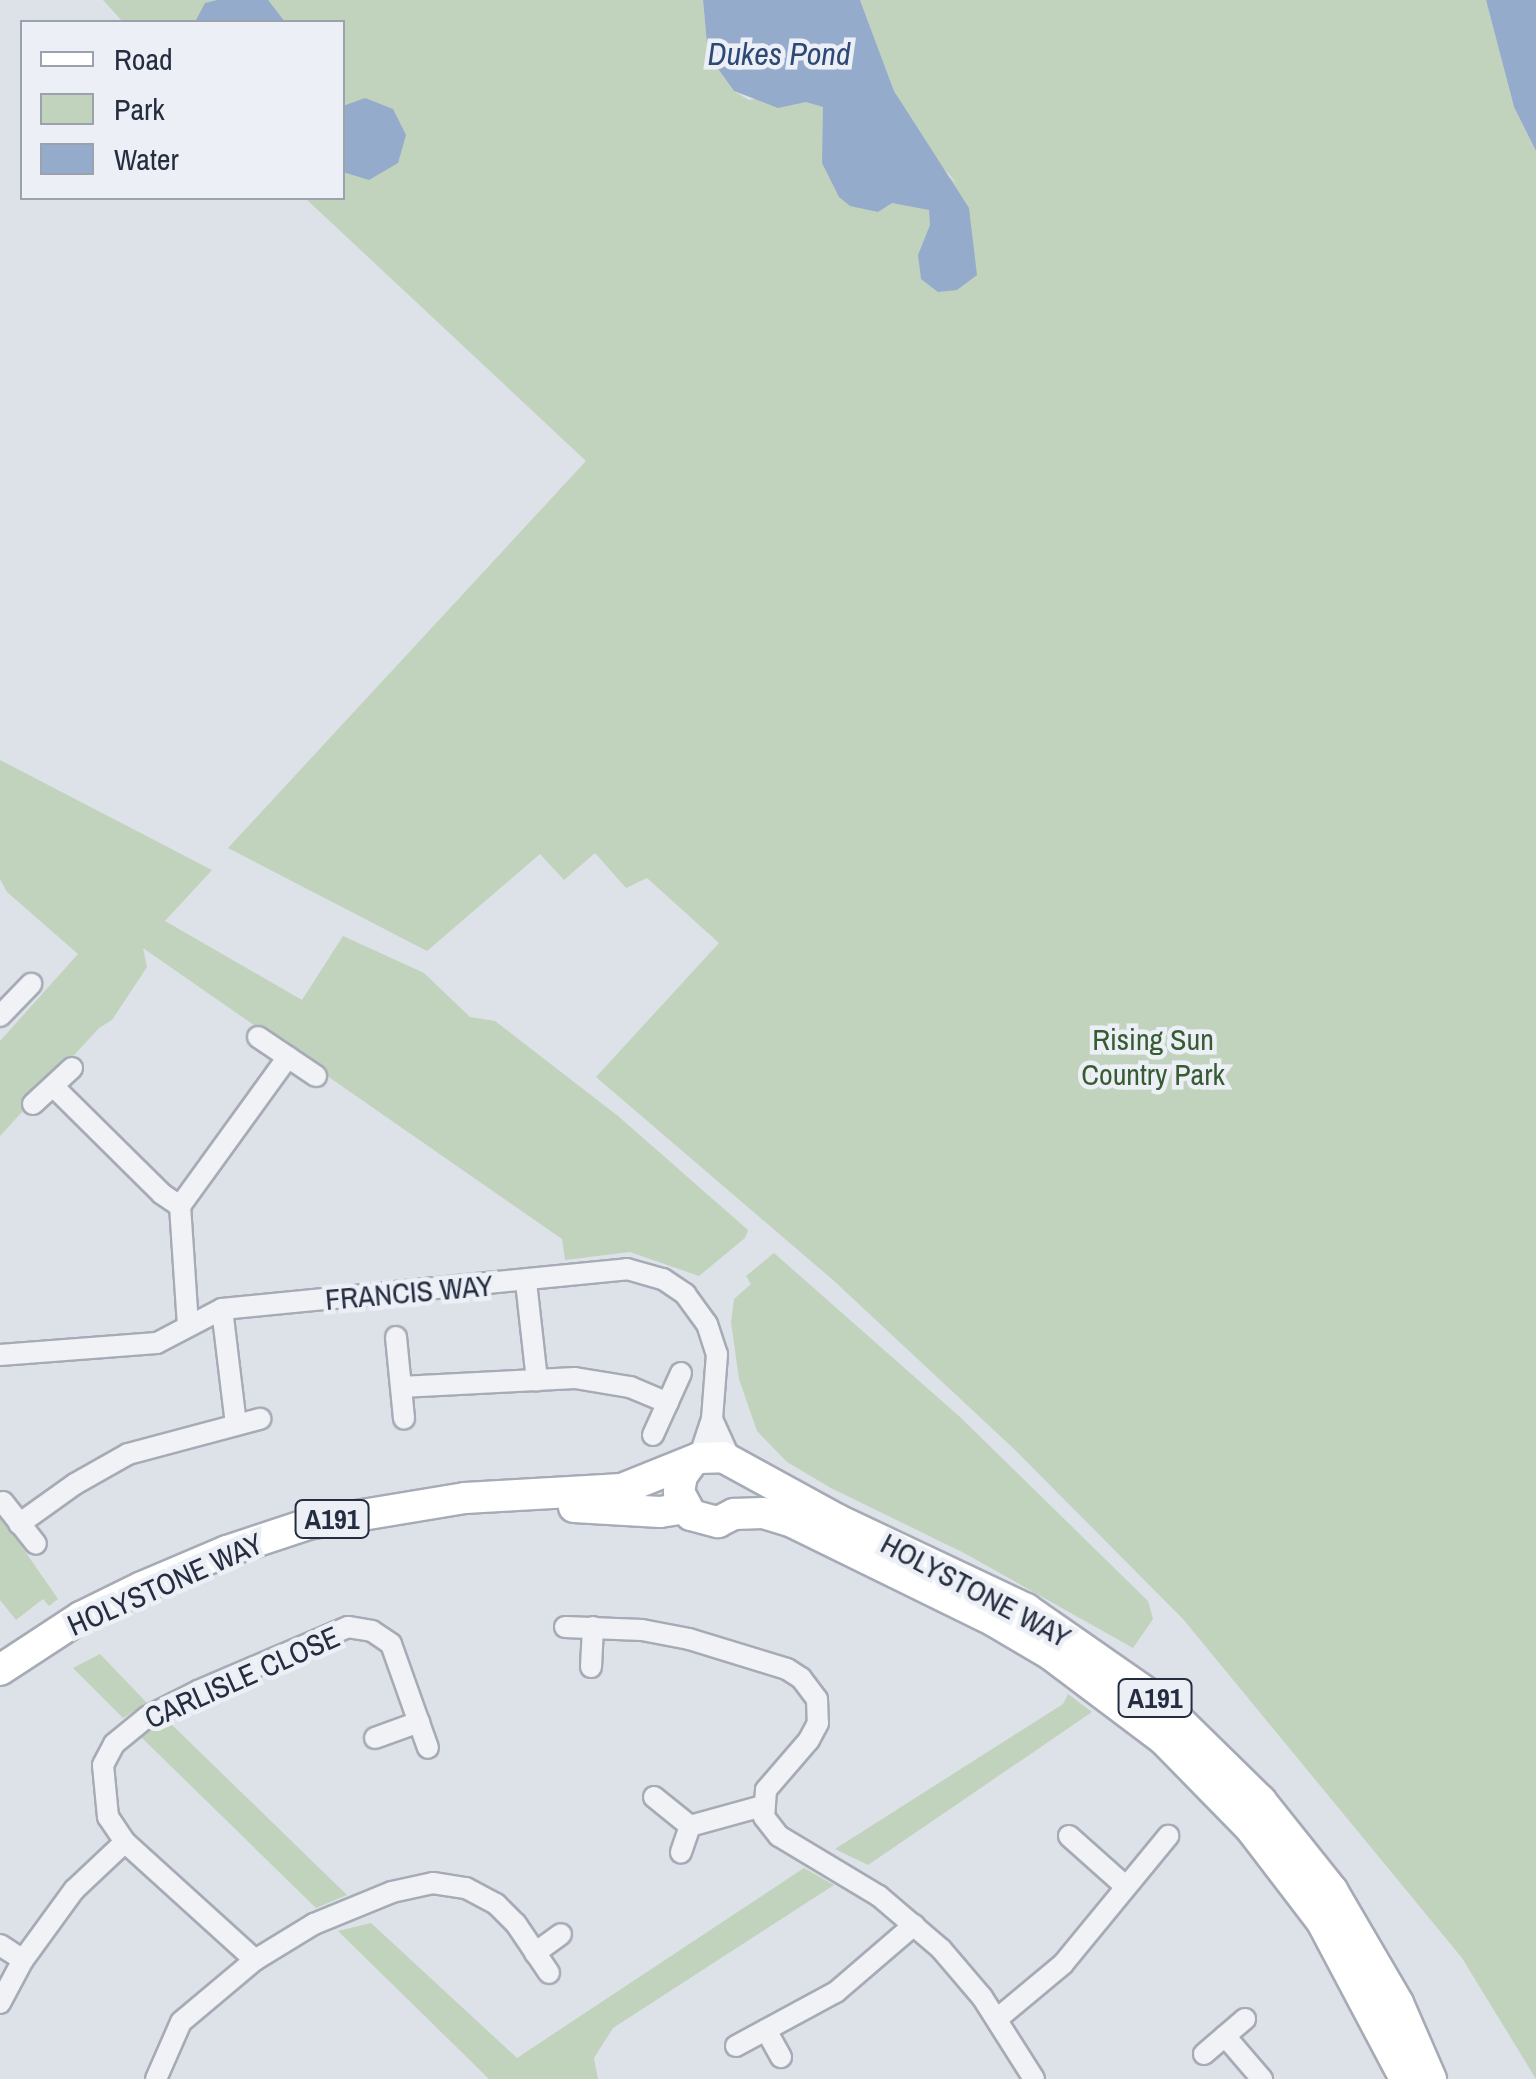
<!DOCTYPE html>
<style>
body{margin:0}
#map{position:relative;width:1536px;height:2079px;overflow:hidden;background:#dde1e8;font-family:"Archivo Narrow",sans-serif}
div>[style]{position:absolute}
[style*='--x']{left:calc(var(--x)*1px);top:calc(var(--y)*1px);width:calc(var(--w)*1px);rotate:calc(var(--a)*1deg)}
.green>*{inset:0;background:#c1d3bd}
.water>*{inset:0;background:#95abcb}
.roads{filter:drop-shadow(2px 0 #a6abb6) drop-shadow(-2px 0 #a6abb6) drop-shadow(0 2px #a6abb6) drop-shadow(0 -2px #a6abb6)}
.minor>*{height:20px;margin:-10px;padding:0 10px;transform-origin:10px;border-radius:10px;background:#f0f2f6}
.primary>*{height:30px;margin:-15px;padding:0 15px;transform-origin:15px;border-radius:15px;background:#fff}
span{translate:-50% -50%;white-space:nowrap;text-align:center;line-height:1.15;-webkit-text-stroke:9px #ecf0f6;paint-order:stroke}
.shield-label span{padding:2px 8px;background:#ecf0f6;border:2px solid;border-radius:8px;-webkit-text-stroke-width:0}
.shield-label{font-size:28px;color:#252d40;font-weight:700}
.park-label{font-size:30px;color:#375c32}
.street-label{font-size:30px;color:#252d40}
.water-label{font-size:32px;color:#2d4976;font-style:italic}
.legend{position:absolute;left:20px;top:20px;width:325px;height:180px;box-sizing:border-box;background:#ecf0f6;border:2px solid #9ca2ad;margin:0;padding:12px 18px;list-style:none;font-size:30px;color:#252d40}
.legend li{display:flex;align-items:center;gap:20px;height:50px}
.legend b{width:50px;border:2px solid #9ca2ad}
</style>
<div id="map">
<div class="green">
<i style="clip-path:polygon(103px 0,703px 0,708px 55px,734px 91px,749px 100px,830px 86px,957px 183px,939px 164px,894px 91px,860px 0,1486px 0,1514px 107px,1536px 151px,1536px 2079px,1462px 1958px,1183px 1619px,1013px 1448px,833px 1280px,596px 1077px,719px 943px,647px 878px,626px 888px,595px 853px,564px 880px,540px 854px,427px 951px,228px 848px,586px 461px,305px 198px,342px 198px,342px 22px,123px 22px)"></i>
<i style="clip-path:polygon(0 760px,212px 870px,165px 921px,302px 1000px,343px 936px,424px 973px,470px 1017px,495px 1021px,618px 1116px,748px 1230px,745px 1238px,699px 1276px,630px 1252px,565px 1260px,562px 1239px,143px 948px,147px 967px,112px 1020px,99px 1028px,0 1136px,0 1041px,78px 954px,7px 892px,0 879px)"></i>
<i style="clip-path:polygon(774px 1253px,960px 1417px,1148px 1601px,1153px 1619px,1133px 1648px,964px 1553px,831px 1488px,787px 1462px,757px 1431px,739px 1379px,731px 1322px,734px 1299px,751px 1284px,746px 1276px)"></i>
<i style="clip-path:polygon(0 1515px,58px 1599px,49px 1606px,43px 1599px,16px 1620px,0 1600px)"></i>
<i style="clip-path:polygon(100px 1654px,147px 1703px,123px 1718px,73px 1668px)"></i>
<i style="clip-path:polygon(1068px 1694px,1092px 1712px,868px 1865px,835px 1849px,1063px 1704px)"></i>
<i style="clip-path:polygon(167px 1720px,312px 1861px,347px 1895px,316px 1908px,141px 1737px)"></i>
<i style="clip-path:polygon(804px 1868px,834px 1885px,613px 2028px,594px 2058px,598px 2079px,489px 2079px,338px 1931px,371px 1923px,517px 2058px)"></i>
</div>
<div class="water">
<i style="clip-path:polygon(217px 0,268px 0,285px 22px,195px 22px,205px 3px)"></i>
<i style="clip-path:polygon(703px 0,860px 0,894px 91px,969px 208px,977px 275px,957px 290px,938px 292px,921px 279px,918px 255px,930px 225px,929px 210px,892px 203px,878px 212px,850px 206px,839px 197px,822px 163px,823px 107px,806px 102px,778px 108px,734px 91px,708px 55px)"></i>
<i style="clip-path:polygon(1486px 0,1536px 0,1536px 151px,1514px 107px)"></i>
<i style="clip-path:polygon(365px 98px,393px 109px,406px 135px,398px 163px,369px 180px,343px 172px,343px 106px)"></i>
</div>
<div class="roads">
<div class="minor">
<i style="--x:0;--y:1016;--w:45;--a:-45.9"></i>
<i style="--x:258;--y:1037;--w:70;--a:33.9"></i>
<i style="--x:53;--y:1086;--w:153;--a:44.7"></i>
<i style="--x:162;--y:1194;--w:22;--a:34"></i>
<i style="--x:33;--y:1104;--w:53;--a:-42.7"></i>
<i style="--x:526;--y:1282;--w:99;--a:83.6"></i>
<i style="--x:222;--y:1309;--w:116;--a:83.1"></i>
<i style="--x:188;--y:1326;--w:120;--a:-93.8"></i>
<i style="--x:180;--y:1206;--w:184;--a:-54.1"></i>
<i style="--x:396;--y:1337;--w:82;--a:84.4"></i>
<i style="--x:0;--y:1355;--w:157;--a:-4.4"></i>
<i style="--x:157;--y:1343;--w:73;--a:-27.6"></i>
<i style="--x:222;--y:1309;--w:407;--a:-5.6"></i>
<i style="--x:627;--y:1269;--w:37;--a:16"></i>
<i style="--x:663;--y:1279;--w:27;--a:34"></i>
<i style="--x:685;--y:1294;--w:37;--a:54"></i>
<i style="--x:707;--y:1324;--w:32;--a:72"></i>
<i style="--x:717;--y:1354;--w:65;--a:94.4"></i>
<i style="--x:401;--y:1387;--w:174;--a:-3"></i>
<i style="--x:575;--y:1378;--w:56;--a:9.3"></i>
<i style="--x:630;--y:1387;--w:41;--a:22.8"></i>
<i style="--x:653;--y:1435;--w:68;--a:-65.7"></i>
<i style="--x:699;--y:1458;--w:41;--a:-71.6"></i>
<i style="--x:712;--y:1419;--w:46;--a:65.7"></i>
<i style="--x:3;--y:1502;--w:53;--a:51.8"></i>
<i style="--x:19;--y:1524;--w:69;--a:-35.5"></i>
<i style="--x:75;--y:1484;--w:61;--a:-29.5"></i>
<i style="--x:128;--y:1454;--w:137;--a:-14.9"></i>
<i style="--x:565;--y:1627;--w:77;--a:2.2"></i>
<i style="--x:642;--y:1630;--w:48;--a:10.8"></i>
<i style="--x:689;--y:1639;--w:102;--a:17"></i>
<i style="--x:787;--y:1669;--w:17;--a:33"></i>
<i style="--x:801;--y:1678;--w:26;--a:53"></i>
<i style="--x:817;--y:1699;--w:24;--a:88"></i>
<i style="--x:818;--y:1723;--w:19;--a:118"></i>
<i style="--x:809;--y:1740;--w:66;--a:130.7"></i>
<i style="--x:766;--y:1790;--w:27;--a:94"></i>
<i style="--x:764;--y:1817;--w:24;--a:52"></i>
<i style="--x:779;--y:1836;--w:117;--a:31"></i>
<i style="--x:879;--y:1896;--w:82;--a:40.5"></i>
<i style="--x:941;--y:1949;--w:63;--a:49.5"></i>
<i style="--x:982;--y:1997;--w:97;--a:57.6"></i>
<i style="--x:591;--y:1667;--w:40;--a:-87.1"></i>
<i style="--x:375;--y:1738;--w:47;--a:-20"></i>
<i style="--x:654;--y:1797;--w:46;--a:38.9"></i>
<i style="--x:690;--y:1826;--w:28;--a:109"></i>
<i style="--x:690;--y:1826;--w:75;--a:-15.5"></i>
<i style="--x:1069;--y:1836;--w:74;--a:41.7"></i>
<i style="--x:0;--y:1945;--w:27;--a:33"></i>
<i style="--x:535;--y:1953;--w:32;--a:-36"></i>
<i style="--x:255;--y:1960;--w:176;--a:-137.8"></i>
<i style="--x:125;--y:1842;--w:30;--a:-124"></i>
<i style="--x:108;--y:1817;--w:52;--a:-95.5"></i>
<i style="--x:103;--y:1765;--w:24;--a:-62"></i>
<i style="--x:114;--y:1744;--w:43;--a:-39.3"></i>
<i style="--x:147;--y:1717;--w:57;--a:-27"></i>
<i style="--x:198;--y:1691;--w:163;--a:-23.1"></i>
<i style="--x:348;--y:1627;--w:24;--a:9"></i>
<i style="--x:372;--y:1631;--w:23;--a:34"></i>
<i style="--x:391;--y:1644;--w:110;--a:70.4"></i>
<i style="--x:0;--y:2003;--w:49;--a:-61.9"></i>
<i style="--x:23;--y:1960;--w:87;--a:-53.9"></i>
<i style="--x:74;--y:1890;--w:70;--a:-43.3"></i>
<i style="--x:997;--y:2019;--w:86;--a:-39.8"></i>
<i style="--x:1063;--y:1964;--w:166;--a:-50.6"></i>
<i style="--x:766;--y:2030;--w:31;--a:61"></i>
<i style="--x:1225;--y:2036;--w:57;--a:49.3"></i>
<i style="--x:736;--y:2046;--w:114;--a:-28.4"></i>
<i style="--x:836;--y:1992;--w:103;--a:-40.7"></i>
<i style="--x:1204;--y:2054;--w:54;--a:-40.5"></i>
<i style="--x:156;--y:2079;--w:62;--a:-66.3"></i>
<i style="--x:181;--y:2022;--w:97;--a:-40"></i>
<i style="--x:255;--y:1960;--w:69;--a:-31.4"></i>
<i style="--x:314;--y:1924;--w:84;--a:-22.3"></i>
<i style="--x:392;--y:1892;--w:42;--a:-12.4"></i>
<i style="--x:433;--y:1883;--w:33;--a:9"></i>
<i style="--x:466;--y:1888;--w:34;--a:28"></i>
<i style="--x:496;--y:1904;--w:28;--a:45"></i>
<i style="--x:516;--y:1924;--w:59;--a:56"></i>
</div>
<div class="primary">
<i style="--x:692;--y:1462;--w:17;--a:126"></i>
<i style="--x:682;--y:1476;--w:16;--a:101"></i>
<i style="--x:679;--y:1492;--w:26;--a:62"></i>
<i style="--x:691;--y:1515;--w:28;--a:15"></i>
<i style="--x:718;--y:1522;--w:18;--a:-27"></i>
<i style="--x:734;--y:1514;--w:29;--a:-2"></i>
<i style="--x:763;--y:1513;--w:30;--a:17"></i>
<i style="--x:792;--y:1522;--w:225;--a:26.1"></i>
<i style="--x:994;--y:1621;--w:65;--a:30.5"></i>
<i style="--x:1050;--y:1654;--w:141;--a:37"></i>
<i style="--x:1163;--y:1739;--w:126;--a:45.6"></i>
<i style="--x:1251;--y:1829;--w:117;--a:52.6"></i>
<i style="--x:1322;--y:1922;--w:178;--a:62.1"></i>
<i style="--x:574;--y:1507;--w:86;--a:3.3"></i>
<i style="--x:660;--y:1512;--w:25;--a:-9"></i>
<i style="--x:0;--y:1670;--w:97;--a:-33.2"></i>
<i style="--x:81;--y:1617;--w:68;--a:-26.2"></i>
<i style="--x:142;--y:1587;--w:92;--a:-23"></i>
<i style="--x:227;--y:1551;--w:85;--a:-18.4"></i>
<i style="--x:308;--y:1524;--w:159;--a:-9.4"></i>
<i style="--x:465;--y:1498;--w:157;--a:-3.3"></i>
<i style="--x:622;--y:1489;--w:83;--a:-21.9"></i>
<i style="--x:699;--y:1458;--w:24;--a:-2"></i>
<i style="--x:723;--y:1457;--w:131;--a:28.7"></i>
<i style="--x:838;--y:1520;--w:208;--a:25.3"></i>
<i style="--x:1026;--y:1609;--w:165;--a:34.8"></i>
<i style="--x:1161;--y:1703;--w:140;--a:44.4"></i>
<i style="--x:1261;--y:1801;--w:114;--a:51.4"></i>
<i style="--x:1332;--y:1890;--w:131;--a:59.7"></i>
<i style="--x:1398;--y:2003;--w:83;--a:66.5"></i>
</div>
</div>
<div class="shield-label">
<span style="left:332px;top:1519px">A191</span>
<span style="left:1155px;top:1698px">A191</span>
</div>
<div class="park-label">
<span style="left:1153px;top:1056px">Rising Sun<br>Country Park</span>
</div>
<div class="street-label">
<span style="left:409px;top:1292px;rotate:-5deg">FRANCIS WAY</span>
<span style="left:165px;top:1584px;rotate:-24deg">HOLYSTONE WAY</span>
<span style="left:976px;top:1590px;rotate:28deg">HOLYSTONE WAY</span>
<span style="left:242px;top:1677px;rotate:-24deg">CARLISLE CLOSE</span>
</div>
<div class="water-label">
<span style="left:779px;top:54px">Dukes Pond</span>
</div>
<ul class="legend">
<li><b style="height:12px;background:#fff"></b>Road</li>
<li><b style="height:28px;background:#c1d3bd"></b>Park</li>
<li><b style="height:28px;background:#95abcb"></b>Water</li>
</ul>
</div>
